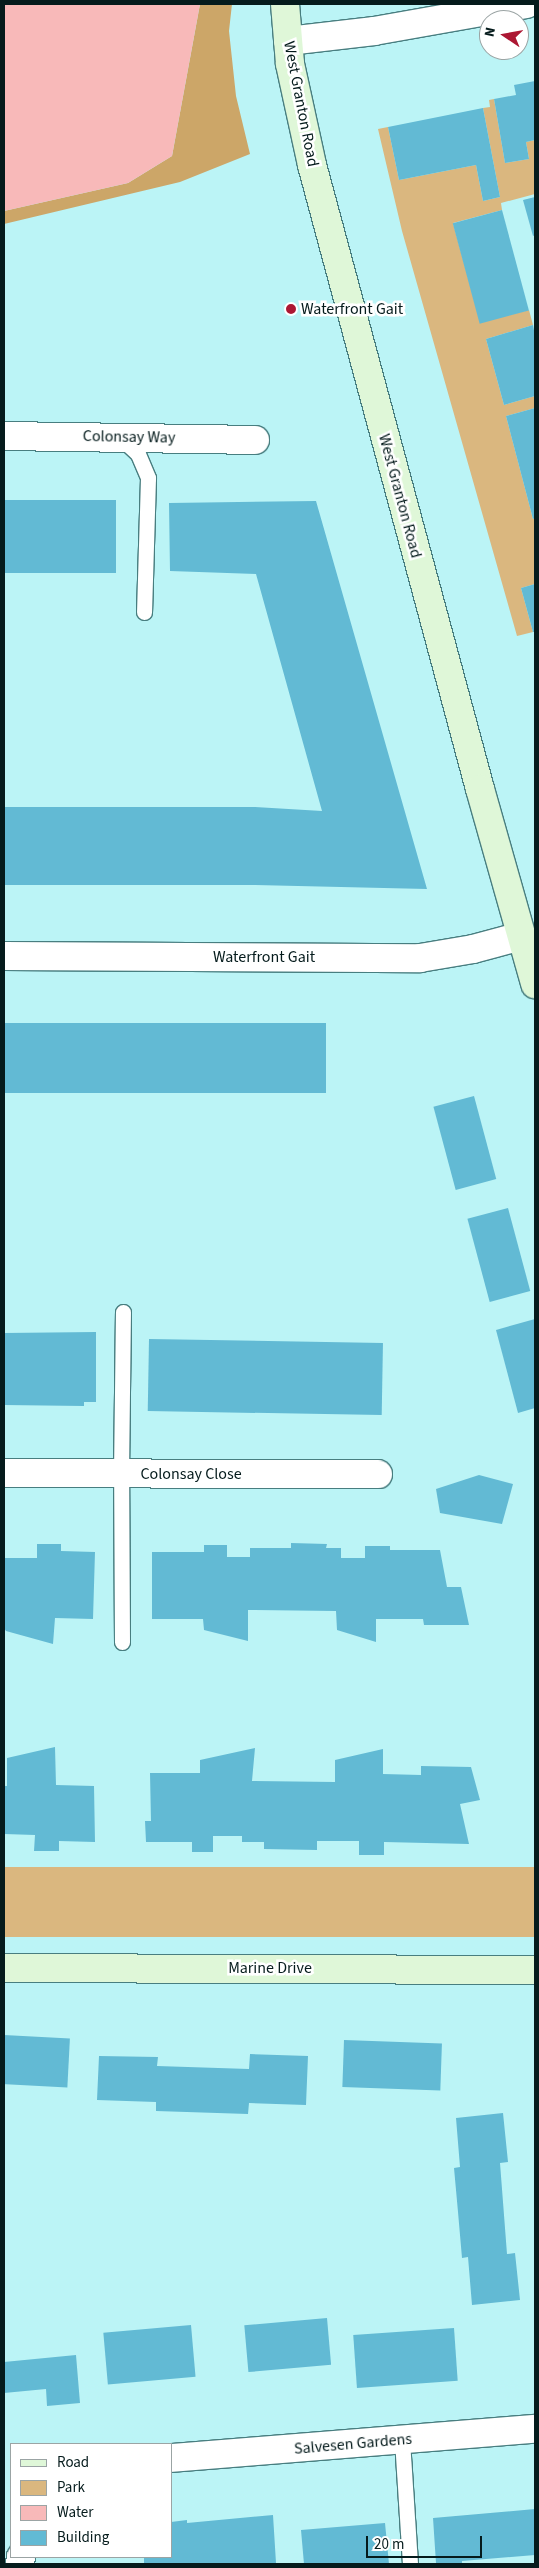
<!DOCTYPE html>
<style>
body{margin:0}
#map{position:relative;width:539px;height:2568px;overflow:hidden;background:#bbf4f6;font-family:"Source Sans 3",sans-serif}
div>[style]{position:absolute}
[style*='--x']{left:calc(var(--x)*1px);top:calc(var(--y)*1px);width:calc(var(--w)*1px);rotate:calc(var(--a)*1deg)}
.green>*{inset:0;background:#dab77f;transform-origin:0 0}
.forest>*{inset:0;background:#cca668}
.water>*{inset:0;background:#f8b9b9}
.building>*{inset:0;background:#62bad4;transform-origin:0 0}
.roads{filter:drop-shadow(1px 0 #487e80) drop-shadow(-1px 0 #487e80) drop-shadow(0 1px #487e80) drop-shadow(0 -1px #487e80)}
.lane>*{height:15px;margin:-7.5px;padding:0 7.5px;transform-origin:7.5px;border-radius:7.5px;background:#fff}
.street>*{height:28px;margin:-14px;padding:0 14px;transform-origin:14px;border-radius:14px;background:#fff}
.secondary>*{height:28px;margin:-14px;padding:0 14px;transform-origin:14px;border-radius:14px;background:#dff7d8}
.dots>*{width:14px;height:14px;translate:-50% -50%;box-sizing:border-box;border:2px solid #fff;border-radius:50%}
span{translate:-50% -50%;white-space:nowrap;text-align:center;line-height:1.15;-webkit-text-stroke:5px #fff;paint-order:stroke}
.street-label{font-size:16px;color:#051b1c}
.poi-label{font-size:16px;color:#051b1c}
.left{translate:0 -50%;text-align:left}
.frame{position:absolute;inset:0;border:5px solid #051b1c;pointer-events:none}
.legend{position:absolute;left:10px;top:2443px;width:162px;height:115px;box-sizing:border-box;background:#fff;border:1px solid #9ba4a4;margin:0;padding:6px 9px;list-style:none;font-size:15px;color:#051b1c}
.legend li{display:flex;align-items:center;gap:10px;height:25px}
.legend b{width:25px;border:1px solid #9ba4a4}
.north{position:absolute;left:479px;top:10px;width:50px;height:50px;box-sizing:border-box;background:#fff;border:1px solid #9ba4a4;border-radius:50%;rotate:282deg;font-size:14px;font-weight:700;line-height:20px;text-align:center;color:#051b1c}
.north::after{content:'';display:block;margin:auto;width:18px;height:22px;background:#ac1733;clip-path:polygon(50% 0,100% 100%,50% 72%,0 100%)}
.scale{position:absolute;left:366px;top:2536px;width:116px;height:22px;box-sizing:border-box;border:2px solid #051b1c;border-top:0;padding-left:6px;font-size:15px;line-height:18px;white-space:nowrap;color:#051b1c;-webkit-text-stroke:4px #fff;paint-order:stroke}
</style>
<div id="map">
<div class="green">
<i style="clip-path:polygon(494px 99px,505px 163px,529px 159px,526px 142px,535px 140px,535px 194px,501px 203px,502px 210px,453px 223px,480px 322px,529px 310px,533px 325px,486px 339px,504px 405px,535px 396px,535px 408px,506px 416px,533px 519px,535px 518px,535px 584px,521px 588px,533px 632px,517px 636px,402px 231px,378px 129px,388px 127px,399px 180px,476px 165px,483px 201px,500px 197px,483px 108px,490px 107px,489px 100px)"></i>
<i style="left:4px;top:1867px;width:531px;height:70px"></i>
</div>
<div class="forest">
<i style="clip-path:polygon(200px 4px,232px 4px,229px 31px,236px 96px,250px 154px,180px 182px,4px 224px,4px 211px,128px 183px,172px 156px)"></i>
</div>
<div class="water">
<i style="clip-path:polygon(4px 4px,200px 4px,172px 156px,128px 183px,4px 211px)"></i>
</div>
<div class="building">
<i style="clip-path:polygon(535px 81px,535px 140px,526px 142px,529px 159px,505px 163px,494px 99px,516px 95px,514px 85px)"></i>
<i style="clip-path:polygon(483px 108px,500px 197px,483px 201px,476px 165px,399px 180px,388px 127px)"></i>
<i style="clip-path:polygon(535px 197px,535px 235px,533px 236px,523px 200px)"></i>
<i style="left:502px;top:210px;width:104px;height:51px;rotate:75deg"></i>
<i style="clip-path:polygon(533px 325px,535px 336px,535px 396px,504px 405px,486px 339px)"></i>
<i style="clip-path:polygon(535px 408px,535px 518px,533px 519px,506px 416px)"></i>
<i style="left:4px;top:500px;width:112px;height:73px"></i>
<i style="clip-path:polygon(316px 501px,427px 889px,255px 885px,4px 885px,4px 807px,255px 807px,322px 811px,256px 574px,170px 571px,169px 503px)"></i>
<i style="clip-path:polygon(535px 584px,535px 632px,533px 632px,521px 588px)"></i>
<i style="left:4px;top:1023px;width:322px;height:70px"></i>
<i style="left:474px;top:1096px;width:86px;height:42px;rotate:75deg"></i>
<i style="left:508px;top:1208px;width:86px;height:42px;rotate:75deg"></i>
<i style="clip-path:polygon(535px 1319px,535px 1408px,518px 1413px,496px 1330px)"></i>
<i style="clip-path:polygon(96px 1332px,96px 1402px,84px 1402px,84px 1406px,4px 1405px,4px 1333px)"></i>
<i style="left:149px;top:1339px;width:234px;height:72px;rotate:1deg"></i>
<i style="clip-path:polygon(479px 1475px,513px 1484px,502px 1524px,440px 1513px,436px 1489px)"></i>
<i style="clip-path:polygon(291px 1543px,327px 1544px,326px 1548px,341px 1548px,341px 1558px,365px 1558px,365px 1546px,390px 1546px,390px 1550px,440px 1550px,447px 1587px,461px 1587px,469px 1625px,424px 1625px,423px 1619px,376px 1619px,376px 1642px,337px 1630px,336px 1611px,248px 1610px,248px 1641px,204px 1630px,203px 1619px,152px 1619px,152px 1552px,204px 1552px,204px 1545px,227px 1545px,227px 1557px,250px 1557px,250px 1548px,291px 1548px)"></i>
<i style="clip-path:polygon(37px 1544px,61px 1544px,61px 1551px,95px 1552px,93px 1619px,55px 1618px,53px 1644px,6px 1631px,4px 1628px,4px 1558px,37px 1558px)"></i>
<i style="clip-path:polygon(55px 1747px,56px 1785px,94px 1786px,95px 1842px,59px 1841px,59px 1851px,34px 1851px,35px 1835px,4px 1834px,4px 1786px,7px 1786px,7px 1758px)"></i>
<i style="clip-path:polygon(255px 1748px,252px 1781px,335px 1782px,335px 1760px,383px 1749px,383px 1774px,421px 1775px,421px 1766px,471px 1767px,480px 1800px,460px 1804px,469px 1844px,384px 1842px,384px 1855px,359px 1855px,359px 1841px,317px 1841px,317px 1850px,264px 1849px,264px 1842px,242px 1842px,242px 1836px,213px 1836px,213px 1852px,192px 1852px,192px 1842px,146px 1842px,145px 1821px,151px 1821px,150px 1773px,200px 1773px,200px 1760px)"></i>
<i style="left:4px;top:2035px;width:66px;height:49px;rotate:3deg"></i>
<i style="left:344px;top:2040px;width:98px;height:47px;rotate:2deg"></i>
<i style="clip-path:polygon(250px 2054px,308px 2056px,306px 2105px,249px 2103px,248px 2114px,156px 2111px,156px 2102px,97px 2100px,99px 2056px,158px 2057px,157px 2066px,249px 2069px)"></i>
<i style="clip-path:polygon(503px 2113px,508px 2162px,500px 2163px,507px 2254px,515px 2253px,520px 2300px,472px 2305px,468px 2257px,462px 2258px,458px 2212px,454px 2168px,460px 2167px,456px 2118px)"></i>
<i style="left:327px;top:2318px;width:47px;height:83px;rotate:85deg"></i>
<i style="left:191px;top:2325px;width:52px;height:88px;rotate:85deg"></i>
<i style="left:454px;top:2328px;width:53px;height:101px;rotate:86deg"></i>
<i style="clip-path:polygon(76px 2355px,80px 2403px,47px 2406px,46px 2389px,4px 2393px,4px 2362px)"></i>
<i style="clip-path:polygon(535px 2509px,535px 2555px,462px 2561px,462px 2564px,436px 2563px,433px 2518px)"></i>
<i style="clip-path:polygon(273px 2515px,276px 2563px,144px 2564px,144px 2557px,171px 2557px,171px 2522px,187px 2520px,187px 2523px)"></i>
<i style="clip-path:polygon(385px 2523px,389px 2564px,304px 2564px,301px 2530px)"></i>
</div>
<div class="roads">
<div class="lane">
<i style="--x:121;--y:438;--w:23;--a:43"></i>
<i style="--x:138;--y:454;--w:26;--a:67"></i>
<i style="--x:148;--y:478;--w:134;--a:91.7"></i>
<i style="--x:122;--y:1642;--w:168;--a:-90.3"></i>
<i style="--x:121;--y:1474;--w:162;--a:-89.3"></i>
<i style="--x:402;--y:2440;--w:124;--a:86.3"></i>
</div>
<div class="street">
<i style="--x:288;--y:41;--w:87;--a:-6.6"></i>
<i style="--x:374;--y:31;--w:155;--a:-10"></i>
<i style="--x:4;--y:436;--w:251;--a:0.9"></i>
<i style="--x:4;--y:956;--w:416;--a:0.3"></i>
<i style="--x:420;--y:958;--w:54;--a:-9.6"></i>
<i style="--x:473;--y:949;--w:50;--a:-15.2"></i>
<i style="--x:4;--y:1473;--w:374;--a:0.2"></i>
<i style="--x:171;--y:2458;--w:365;--a:-4.6"></i>
<i style="--x:20;--y:2564;--w:7;--a:-82"></i>
</div>
<div class="secondary">
<i style="--x:285;--y:4;--w:60;--a:85.2"></i>
<i style="--x:290;--y:64;--w:103;--a:77.7"></i>
<i style="--x:312;--y:165;--w:646;--a:74.93"></i>
<i style="--x:480;--y:789;--w:203;--a:74.2"></i>
<i style="--x:4;--y:1968;--w:531;--a:0.22"></i>
</div>
</div>
<div class="dots">
<i style="left:291px;top:309px;background:#ac1733"></i>
</div>
<div class="street-label">
<span style="left:301px;top:104px;rotate:79deg">West Granton Road</span>
<span style="left:129px;top:437px;rotate:1deg">Colonsay Way</span>
<span style="left:400px;top:496px;rotate:75deg">West Granton Road</span>
<span style="left:264px;top:957px">Waterfront Gait</span>
<span style="left:191px;top:1474px">Colonsay Close</span>
<span style="left:270px;top:1968px">Marine Drive</span>
<span style="left:353px;top:2444px;rotate:-5deg">Salvesen Gardens</span>
</div>
<div class="poi-label">
<span class="left" style="left:301px;top:309px">Waterfront Gait</span>
</div>
<div class="frame"></div>
<ul class="legend">
<li><b style="height:6px;background:#dff7d8"></b>Road</li>
<li><b style="height:14px;background:#dab77f"></b>Park</li>
<li><b style="height:14px;background:#f8b9b9"></b>Water</li>
<li><b style="height:14px;background:#62bad4"></b>Building</li>
</ul>
<div class="north">N</div>
<div class="scale">20 m</div>
</div>
